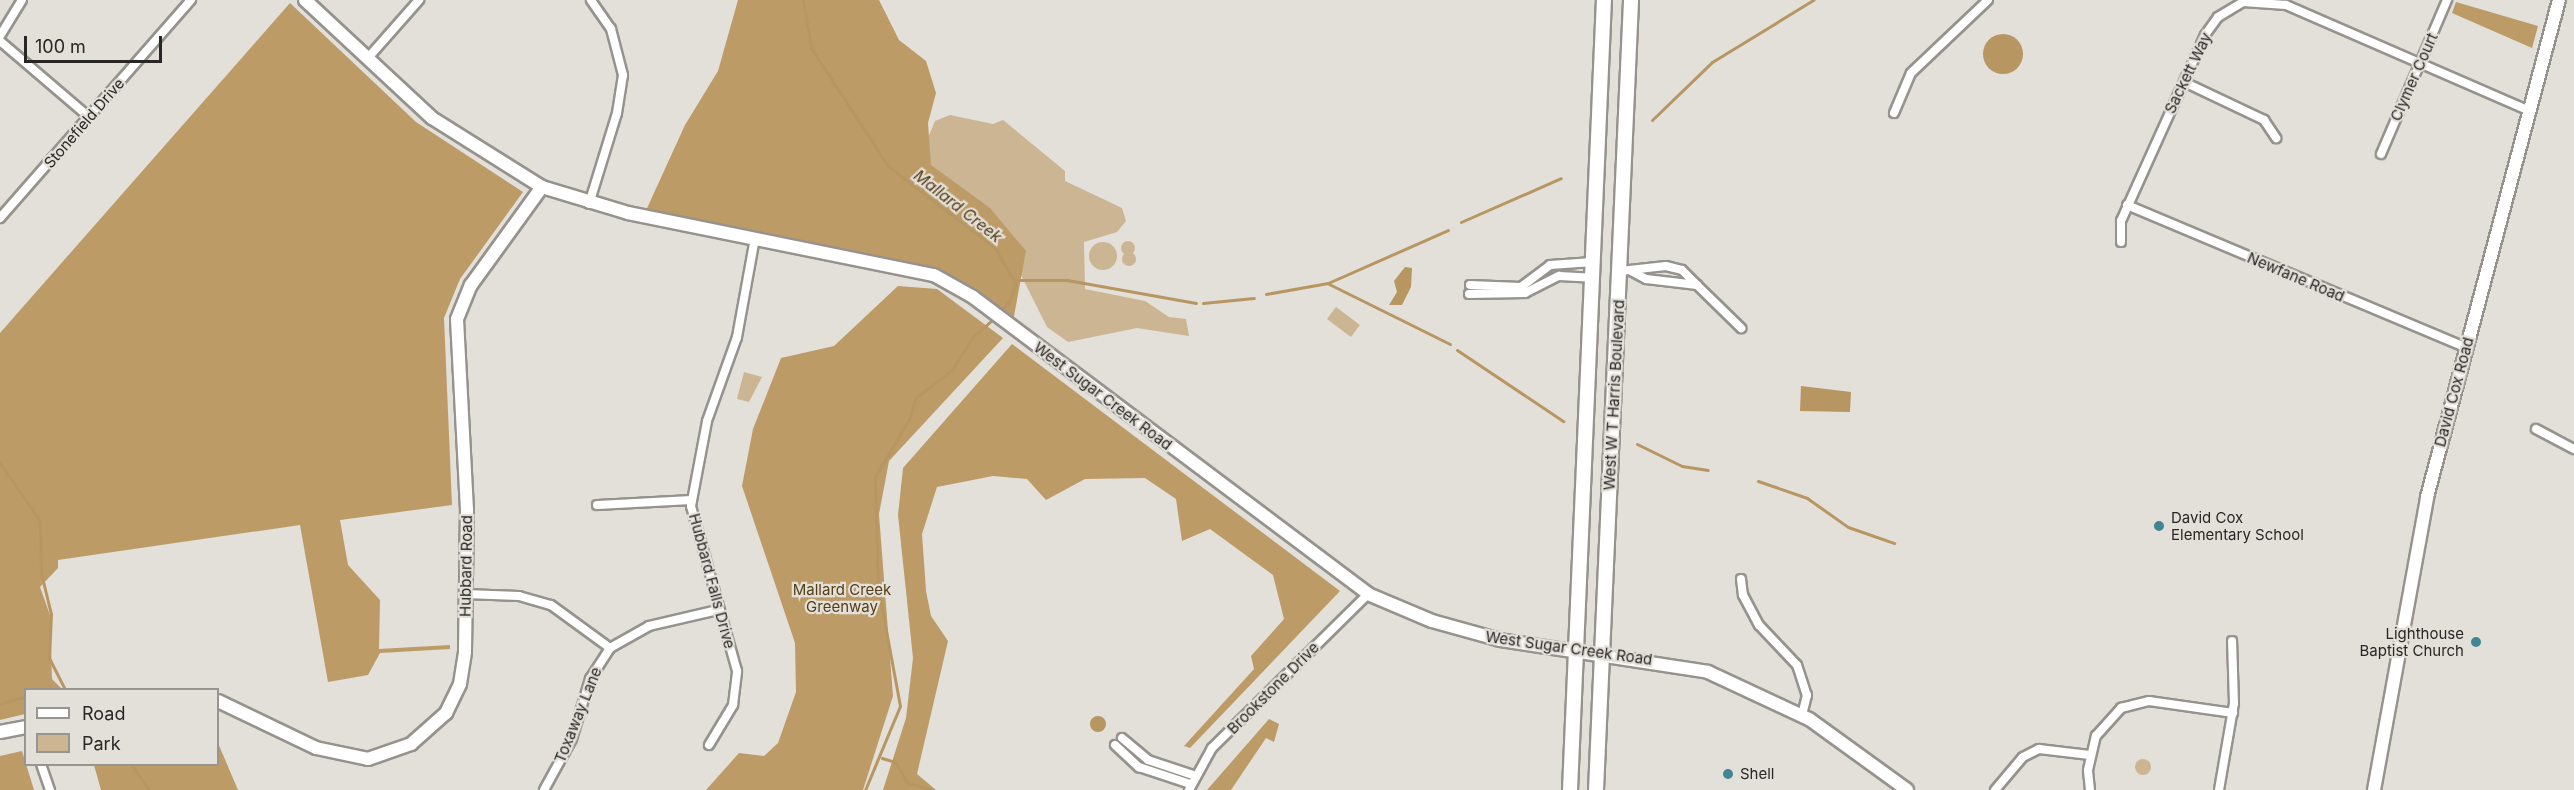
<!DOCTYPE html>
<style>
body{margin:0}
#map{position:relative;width:2574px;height:790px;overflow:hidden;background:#e3dfd9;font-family:Inter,sans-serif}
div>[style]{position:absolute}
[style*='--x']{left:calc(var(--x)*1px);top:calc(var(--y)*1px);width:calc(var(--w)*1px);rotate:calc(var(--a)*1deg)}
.green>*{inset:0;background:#cbb593;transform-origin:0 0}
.round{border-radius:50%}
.forest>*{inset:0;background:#bd9b67}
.water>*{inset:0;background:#b89662}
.stream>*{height:3px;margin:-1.5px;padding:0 1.5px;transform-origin:1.5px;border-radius:1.5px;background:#b89662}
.roads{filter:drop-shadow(2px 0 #96928d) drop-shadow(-2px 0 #96928d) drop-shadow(0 2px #96928d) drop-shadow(0 -2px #96928d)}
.street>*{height:8px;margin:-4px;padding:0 4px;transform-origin:4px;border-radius:4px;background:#fff}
.secondary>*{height:12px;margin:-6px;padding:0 6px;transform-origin:6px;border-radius:6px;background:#fff}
.primary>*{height:14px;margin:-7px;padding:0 7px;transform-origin:7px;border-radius:7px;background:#fff}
.dots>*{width:16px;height:16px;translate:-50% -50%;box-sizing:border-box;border:3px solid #e3dfd9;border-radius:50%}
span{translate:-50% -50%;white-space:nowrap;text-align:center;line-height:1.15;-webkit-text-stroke:4.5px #e3dfd9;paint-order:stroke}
.street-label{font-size:15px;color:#282725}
.poi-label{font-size:15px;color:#282725}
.left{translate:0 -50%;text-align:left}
.right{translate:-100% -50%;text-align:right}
.park-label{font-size:15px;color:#563e14}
.water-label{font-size:16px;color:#533c12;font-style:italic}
.legend{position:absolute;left:24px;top:688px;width:195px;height:78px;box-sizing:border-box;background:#e3dfd9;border:2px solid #989591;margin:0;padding:8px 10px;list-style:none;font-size:18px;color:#282725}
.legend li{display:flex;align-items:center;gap:12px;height:30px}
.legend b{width:30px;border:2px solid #989591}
.scale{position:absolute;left:24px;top:36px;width:138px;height:27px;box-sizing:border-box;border:3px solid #282725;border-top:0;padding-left:8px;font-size:18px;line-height:21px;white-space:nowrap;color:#282725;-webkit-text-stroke:4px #e3dfd9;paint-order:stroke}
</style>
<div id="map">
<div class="green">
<i style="clip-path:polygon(950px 115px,993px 124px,1003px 120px,1065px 171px,1065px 181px,1122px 208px,1126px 221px,1117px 232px,1084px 242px,1085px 289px,1145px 301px,1169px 317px,1186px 319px,1189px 336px,1137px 328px,1068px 342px,1047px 327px,1020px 273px,918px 162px,935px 121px)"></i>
<i class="round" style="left:1121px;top:241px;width:14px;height:14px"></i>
<i class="round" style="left:1089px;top:242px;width:28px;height:28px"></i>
<i class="round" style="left:1122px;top:252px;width:14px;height:14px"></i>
<i style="left:1336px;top:307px;width:30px;height:15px;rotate:37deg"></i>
<i style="clip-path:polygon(744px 372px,762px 377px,749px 402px,737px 399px)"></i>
<i class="round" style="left:2135px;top:759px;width:16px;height:16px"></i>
</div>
<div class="forest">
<i style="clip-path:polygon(738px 0,879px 0,899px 40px,926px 61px,936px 93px,928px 123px,931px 165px,990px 208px,1026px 251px,1012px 327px,934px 275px,643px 217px,685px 125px,718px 71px)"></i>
<i style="clip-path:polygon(2456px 2px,2538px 26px,2532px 48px,2452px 13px)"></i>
<i style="clip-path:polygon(290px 3px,416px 122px,523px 192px,460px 279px,444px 318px,452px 505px,340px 520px,348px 565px,380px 600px,379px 649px,450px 645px,450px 649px,380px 653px,368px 675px,328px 682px,300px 525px,58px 560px,58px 568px,40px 587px,50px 615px,52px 679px,62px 689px,26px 690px,25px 714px,0 720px,0 333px)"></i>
<i style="clip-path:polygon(898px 286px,937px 289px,1003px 338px,889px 461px,879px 514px,893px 696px,863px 790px,706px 790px,739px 753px,764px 756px,778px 743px,796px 692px,795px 643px,742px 486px,753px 429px,781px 358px,834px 346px)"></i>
<i style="clip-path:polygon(1012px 344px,1340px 591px,1190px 748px,1184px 746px,1254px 669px,1251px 656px,1284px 619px,1273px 575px,1210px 529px,1182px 541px,1176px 499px,1145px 478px,1085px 479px,1046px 500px,1027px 479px,993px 476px,937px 487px,922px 534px,926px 591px,931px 616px,948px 641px,917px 774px,936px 790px,883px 790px,906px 718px,913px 658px,898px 515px,903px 468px)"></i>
<i style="clip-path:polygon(1269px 719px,1279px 724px,1274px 742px,1266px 738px,1231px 790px,1207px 790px)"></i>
<i style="clip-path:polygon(218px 743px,238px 790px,101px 790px,94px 765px,218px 764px)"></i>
<i style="clip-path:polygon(22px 751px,34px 790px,0 790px,0 756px)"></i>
</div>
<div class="water">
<i class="round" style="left:1983px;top:34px;width:40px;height:40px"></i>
<i style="clip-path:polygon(1405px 267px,1412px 268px,1411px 287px,1402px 305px,1389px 305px,1397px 292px,1394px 281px)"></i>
<i style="clip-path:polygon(1801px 386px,1851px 392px,1850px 412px,1800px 411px)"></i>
<i class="round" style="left:1090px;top:716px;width:16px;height:16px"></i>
</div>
<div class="stream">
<i style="--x:803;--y:0;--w:49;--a:80.5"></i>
<i style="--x:811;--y:48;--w:141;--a:56.9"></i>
<i style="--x:888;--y:166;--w:135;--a:37.5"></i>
<i style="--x:995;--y:248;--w:43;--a:60.4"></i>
<i style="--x:1652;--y:120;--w:83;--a:-44"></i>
<i style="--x:1712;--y:62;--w:119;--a:-31.5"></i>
<i style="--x:1461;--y:222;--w:109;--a:-23.7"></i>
<i style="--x:1329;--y:284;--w:135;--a:26.4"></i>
<i style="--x:1266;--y:294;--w:63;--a:-10.1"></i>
<i style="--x:1328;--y:283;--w:131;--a:-23.8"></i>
<i style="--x:1203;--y:303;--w:51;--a:-5.6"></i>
<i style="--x:998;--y:314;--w:18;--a:-49"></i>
<i style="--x:1010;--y:300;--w:21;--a:-73"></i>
<i style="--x:1016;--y:280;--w:51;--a:0"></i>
<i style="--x:1067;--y:280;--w:131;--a:10.1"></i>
<i style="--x:1457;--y:350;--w:128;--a:33.8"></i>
<i style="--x:1637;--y:444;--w:50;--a:26.1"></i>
<i style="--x:1682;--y:466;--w:26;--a:9"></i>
<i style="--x:0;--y:463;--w:70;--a:55.4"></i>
<i style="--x:40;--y:521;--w:52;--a:88.9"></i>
<i style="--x:41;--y:573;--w:42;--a:76.3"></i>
<i style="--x:51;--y:614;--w:44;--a:92.6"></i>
<i style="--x:49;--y:658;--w:36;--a:63"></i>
<i style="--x:1758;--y:481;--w:52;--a:19.1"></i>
<i style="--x:1807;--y:498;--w:50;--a:35.3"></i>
<i style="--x:1848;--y:527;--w:49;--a:19.2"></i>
<i style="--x:0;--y:704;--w:27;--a:-17"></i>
<i style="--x:882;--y:758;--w:14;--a:17"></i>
<i style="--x:895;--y:762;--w:23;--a:59"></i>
<i style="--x:907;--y:782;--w:25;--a:18"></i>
<i style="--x:131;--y:764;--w:32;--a:55"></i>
<i style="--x:865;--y:790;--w:91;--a:-67.4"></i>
<i style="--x:900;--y:706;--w:121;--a:-100.5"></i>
<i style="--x:878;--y:587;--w:110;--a:-91.6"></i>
<i style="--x:875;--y:477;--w:69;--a:-59.7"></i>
<i style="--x:910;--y:417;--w:20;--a:-75"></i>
<i style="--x:915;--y:398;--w:46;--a:-37.1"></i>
<i style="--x:952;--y:370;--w:39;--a:-58"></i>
<i style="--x:973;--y:337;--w:28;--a:-42"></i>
</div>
<div class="roads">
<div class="street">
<i style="--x:0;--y:36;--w:42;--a:-58.6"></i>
<i style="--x:0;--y:41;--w:117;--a:40.5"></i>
<i style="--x:367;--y:59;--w:79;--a:-48.6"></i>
<i style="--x:2184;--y:82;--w:89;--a:25.4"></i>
<i style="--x:2264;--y:120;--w:22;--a:56"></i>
<i style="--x:1894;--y:113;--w:43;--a:-67"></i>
<i style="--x:1911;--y:73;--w:106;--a:-43.5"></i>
<i style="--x:2381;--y:154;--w:168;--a:-66.8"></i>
<i style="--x:589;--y:204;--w:95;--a:-72.9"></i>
<i style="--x:617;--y:113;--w:38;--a:-81"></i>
<i style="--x:623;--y:75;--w:48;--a:-104.6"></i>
<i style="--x:611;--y:29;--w:35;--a:-125"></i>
<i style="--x:2127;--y:205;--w:367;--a:22.8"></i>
<i style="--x:0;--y:218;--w:290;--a:-48.8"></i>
<i style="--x:2121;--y:242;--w:21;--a:-90"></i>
<i style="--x:2121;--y:221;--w:204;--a:-65.7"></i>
<i style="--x:2205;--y:35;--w:22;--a:-54"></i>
<i style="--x:2218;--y:17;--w:29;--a:-31"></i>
<i style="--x:2243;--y:2;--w:43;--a:4"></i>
<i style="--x:2286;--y:5;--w:264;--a:23.5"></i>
<i style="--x:1620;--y:271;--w:46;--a:-6.2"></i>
<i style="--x:1666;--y:266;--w:16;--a:14"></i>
<i style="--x:1682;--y:270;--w:21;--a:45"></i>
<i style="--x:1697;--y:285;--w:51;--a:-173.3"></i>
<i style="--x:1646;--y:279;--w:17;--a:-152"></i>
<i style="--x:1470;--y:285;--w:51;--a:2.2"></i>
<i style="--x:1521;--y:287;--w:36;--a:-37"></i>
<i style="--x:1550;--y:265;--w:43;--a:-4"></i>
<i style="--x:1697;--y:285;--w:62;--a:44.3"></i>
<i style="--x:1469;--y:294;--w:56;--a:-1"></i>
<i style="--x:1525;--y:293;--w:38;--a:-27"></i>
<i style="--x:1559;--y:276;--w:33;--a:3"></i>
<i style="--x:2536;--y:429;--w:43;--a:27.8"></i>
<i style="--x:597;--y:505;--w:95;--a:-3"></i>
<i style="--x:1741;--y:579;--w:16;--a:83"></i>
<i style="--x:1743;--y:595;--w:34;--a:62"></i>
<i style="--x:1759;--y:625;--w:55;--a:46.5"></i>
<i style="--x:1797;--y:665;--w:32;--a:72"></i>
<i style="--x:1807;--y:695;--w:21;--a:104"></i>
<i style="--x:465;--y:594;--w:54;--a:2.1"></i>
<i style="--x:519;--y:596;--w:33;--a:16"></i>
<i style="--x:551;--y:605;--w:73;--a:36.1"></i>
<i style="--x:1122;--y:738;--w:34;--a:40"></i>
<i style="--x:1148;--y:760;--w:47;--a:18.4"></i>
<i style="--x:709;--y:745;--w:47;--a:-59"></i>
<i style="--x:733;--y:705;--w:34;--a:-83"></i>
<i style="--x:737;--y:671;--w:171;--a:-105.6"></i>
<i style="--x:691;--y:506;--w:86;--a:-79.3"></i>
<i style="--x:707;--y:421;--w:89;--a:-70.3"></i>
<i style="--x:737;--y:337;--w:101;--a:-79.7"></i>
<i style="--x:1115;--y:745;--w:33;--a:43"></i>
<i style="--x:1139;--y:767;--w:54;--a:18.4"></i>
<i style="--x:41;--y:764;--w:28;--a:71"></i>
<i style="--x:544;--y:790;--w:58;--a:-61.2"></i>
<i style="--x:572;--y:739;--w:63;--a:-73.3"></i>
<i style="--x:590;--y:679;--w:37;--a:-57"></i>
<i style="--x:610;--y:648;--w:45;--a:-29.4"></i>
<i style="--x:649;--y:626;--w:71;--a:-13.1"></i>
<i style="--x:1189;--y:790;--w:48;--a:-61.3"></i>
<i style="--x:1212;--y:748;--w:219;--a:-44.6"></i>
<i style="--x:1995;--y:790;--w:43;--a:-49.7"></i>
<i style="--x:2023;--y:757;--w:18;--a:-27"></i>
<i style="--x:2039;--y:749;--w:51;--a:6.7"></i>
<i style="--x:2090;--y:790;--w:20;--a:-96"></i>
<i style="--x:2088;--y:770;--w:35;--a:-77"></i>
<i style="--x:2096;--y:736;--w:38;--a:-48"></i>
<i style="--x:2121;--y:708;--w:29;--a:-14"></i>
<i style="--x:2149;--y:701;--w:85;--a:8.1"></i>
<i style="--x:2219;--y:790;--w:88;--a:-80.2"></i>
<i style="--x:2234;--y:703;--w:62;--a:-91.8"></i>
</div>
<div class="secondary">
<i style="--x:305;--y:0;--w:173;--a:42.9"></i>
<i style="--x:432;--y:118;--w:130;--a:32.1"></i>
<i style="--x:542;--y:187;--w:90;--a:16.8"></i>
<i style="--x:628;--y:213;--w:312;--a:11.5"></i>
<i style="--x:934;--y:275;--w:45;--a:29.4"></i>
<i style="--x:973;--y:297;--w:494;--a:36.9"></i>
<i style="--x:1368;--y:594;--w:69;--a:22.9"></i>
<i style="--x:1432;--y:621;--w:71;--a:15.6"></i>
<i style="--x:1500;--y:640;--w:210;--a:8.7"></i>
<i style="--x:1708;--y:672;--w:111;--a:25"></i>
<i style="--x:1809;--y:719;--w:121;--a:35.9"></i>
<i style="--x:218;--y:701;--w:109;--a:25.6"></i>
<i style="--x:316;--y:748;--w:53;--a:11.9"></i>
<i style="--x:368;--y:759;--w:46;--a:-19.2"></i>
<i style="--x:411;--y:744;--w:47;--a:-41.5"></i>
<i style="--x:446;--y:713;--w:32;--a:-64"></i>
<i style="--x:460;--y:684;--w:33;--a:-81"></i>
<i style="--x:465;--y:651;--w:141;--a:-89.2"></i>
<i style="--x:467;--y:510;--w:191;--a:-93"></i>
<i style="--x:457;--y:319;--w:37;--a:-68"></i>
<i style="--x:471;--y:285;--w:121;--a:-54.1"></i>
<i style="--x:0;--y:732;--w:26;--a:-11"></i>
<i style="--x:2374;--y:790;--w:298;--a:-79.7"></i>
<i style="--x:2427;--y:497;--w:514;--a:-75.13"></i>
</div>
<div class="primary">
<i style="--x:1570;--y:790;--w:791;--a:-87.54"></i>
<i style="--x:1596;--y:790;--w:791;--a:-87.46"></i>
</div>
</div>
<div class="dots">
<i style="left:2159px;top:526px;background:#428595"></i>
<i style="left:2476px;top:642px;background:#428595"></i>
<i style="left:1728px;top:774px;background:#428595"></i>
</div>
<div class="street-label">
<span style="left:2188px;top:73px;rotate:-64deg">Sackett Way</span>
<span style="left:2414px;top:77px;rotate:-66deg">Clymer Court</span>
<span style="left:84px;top:123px;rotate:-49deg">Stonefield Drive</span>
<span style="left:2296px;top:277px;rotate:23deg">Newfane Road</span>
<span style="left:2454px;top:392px;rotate:-75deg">David Cox Road</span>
<span style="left:1614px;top:395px;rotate:-87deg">West W T Harris Boulevard</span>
<span style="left:1103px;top:396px;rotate:37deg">West Sugar Creek Road</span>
<span style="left:466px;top:566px;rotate:-89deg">Hubbard Road</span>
<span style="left:712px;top:581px;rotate:75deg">Hubbard Falls Drive</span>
<span style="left:1569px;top:648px;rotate:8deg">West Sugar Creek Road</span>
<span style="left:1273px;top:688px;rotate:-45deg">Brookstone Drive</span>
<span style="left:578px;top:715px;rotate:-68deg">Toxaway Lane</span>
</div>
<div class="poi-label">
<span class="left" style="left:2171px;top:526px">David Cox<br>Elementary School</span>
<span class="right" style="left:2464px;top:642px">Lighthouse<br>Baptist Church</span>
<span class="left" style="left:1740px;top:774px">Shell</span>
</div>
<div class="park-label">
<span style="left:842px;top:598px">Mallard Creek<br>Greenway</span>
</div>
<div class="water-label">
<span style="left:958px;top:206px;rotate:38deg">Mallard Creek</span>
</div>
<ul class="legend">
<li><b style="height:8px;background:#fff"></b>Road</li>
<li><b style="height:16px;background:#cbb593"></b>Park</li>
</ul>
<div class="scale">100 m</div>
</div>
